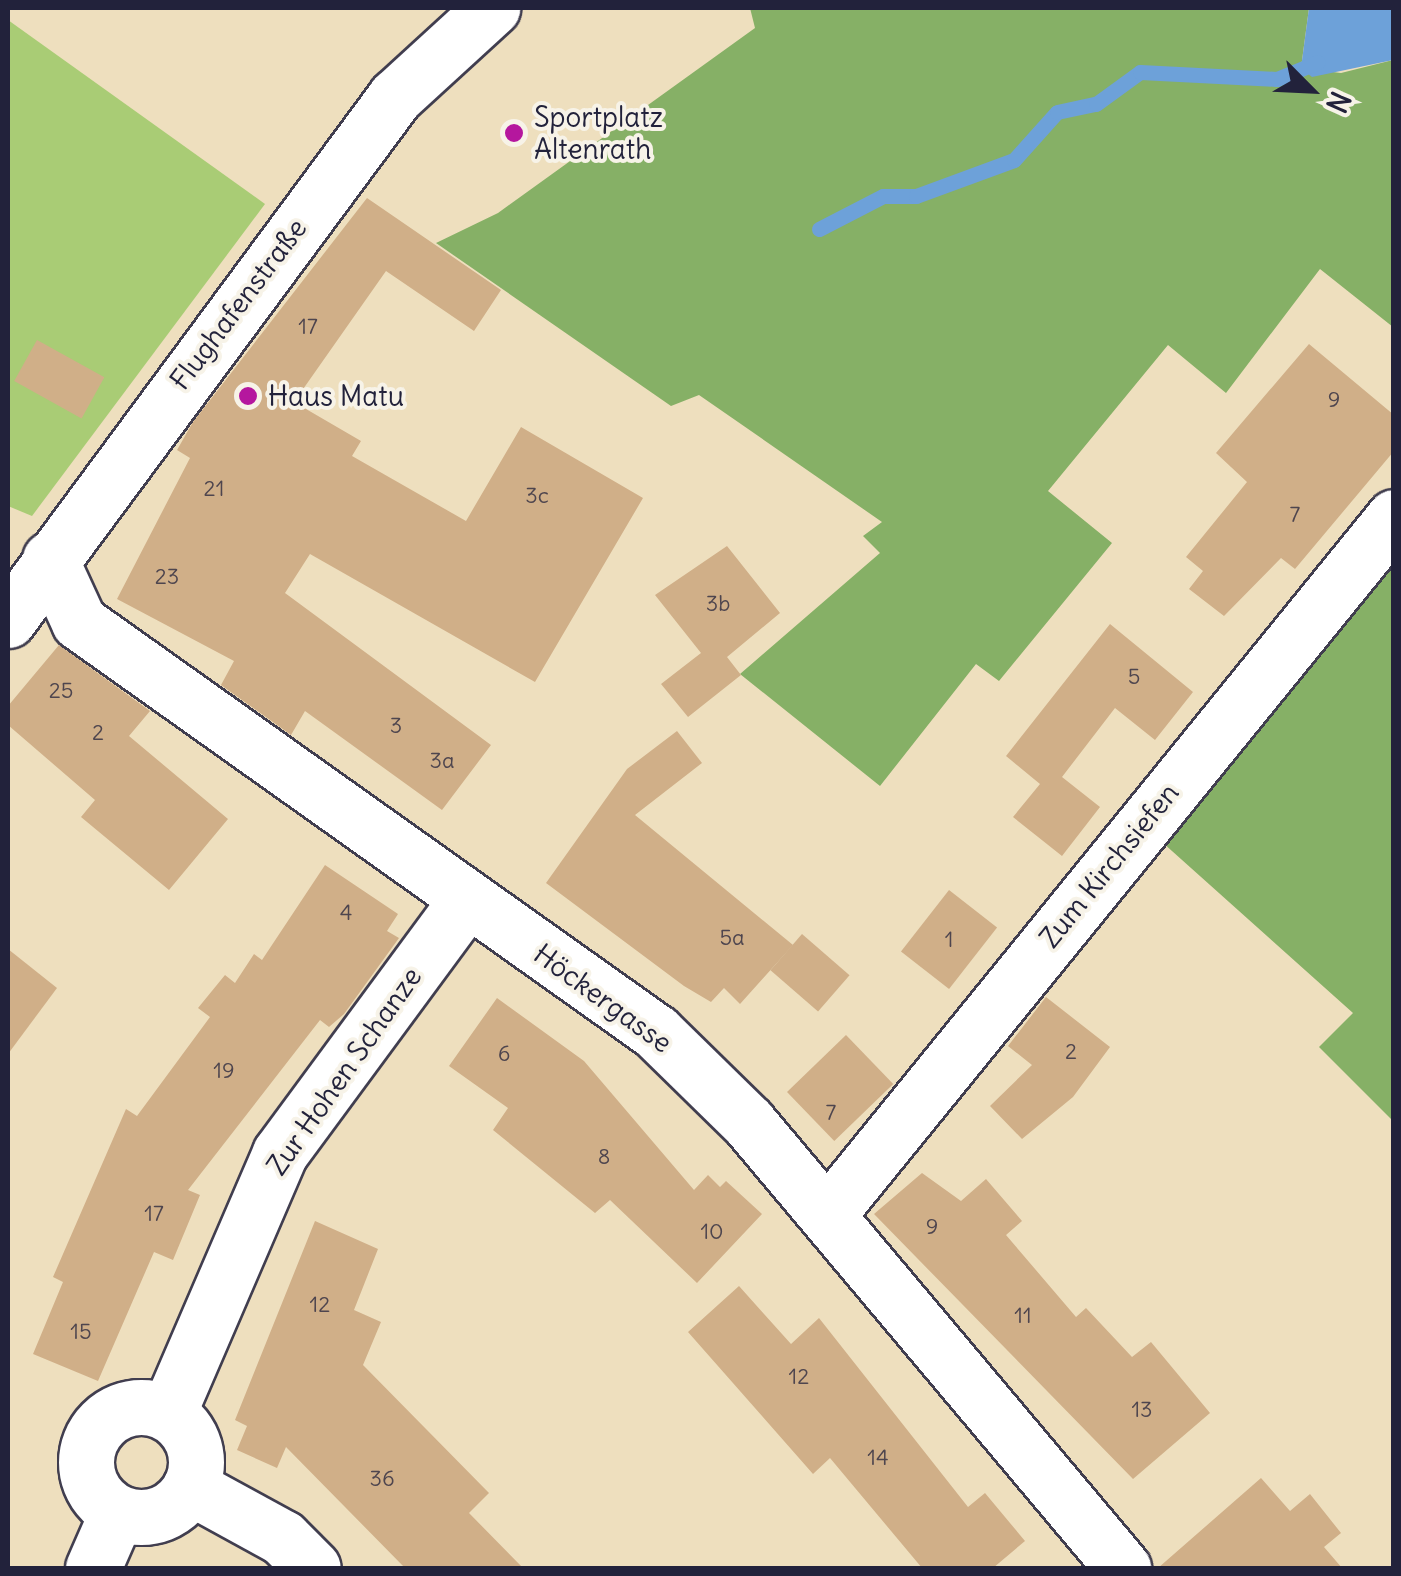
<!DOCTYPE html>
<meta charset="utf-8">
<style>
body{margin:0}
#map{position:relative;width:1401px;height:1576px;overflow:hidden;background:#eedfbe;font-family:Delius,sans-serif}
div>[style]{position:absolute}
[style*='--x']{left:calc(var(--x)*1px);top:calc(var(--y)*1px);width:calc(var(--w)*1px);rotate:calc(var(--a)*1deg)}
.green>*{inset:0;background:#a9cc75}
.forest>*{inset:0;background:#86b066}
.water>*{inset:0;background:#6da1d9}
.stream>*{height:15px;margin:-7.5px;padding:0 7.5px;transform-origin:7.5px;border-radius:7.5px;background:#6da1d9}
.building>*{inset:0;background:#d0af88;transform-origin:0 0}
.roads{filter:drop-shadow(2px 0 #413e4f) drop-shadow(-2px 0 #413e4f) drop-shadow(0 2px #413e4f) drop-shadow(0 -2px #413e4f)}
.minor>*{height:55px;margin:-27.5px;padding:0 27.5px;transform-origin:27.5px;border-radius:27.5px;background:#fff}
.minor>.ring{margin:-27.5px;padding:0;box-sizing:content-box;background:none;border:55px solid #fff;border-radius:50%}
.dots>*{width:28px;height:28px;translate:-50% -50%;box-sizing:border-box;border:5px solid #f7f3e8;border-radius:50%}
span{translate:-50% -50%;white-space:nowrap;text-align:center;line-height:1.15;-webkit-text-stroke:8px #f7f3e8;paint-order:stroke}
.number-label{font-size:22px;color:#4e454e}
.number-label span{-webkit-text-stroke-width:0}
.poi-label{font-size:28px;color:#22223b}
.left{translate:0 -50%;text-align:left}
.street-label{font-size:28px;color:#22223b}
.frame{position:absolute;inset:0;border:10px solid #22223b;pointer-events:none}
.north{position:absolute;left:1261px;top:40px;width:100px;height:100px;-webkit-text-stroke:8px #f7f3e8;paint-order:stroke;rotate:114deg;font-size:28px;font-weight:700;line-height:40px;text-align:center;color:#22223b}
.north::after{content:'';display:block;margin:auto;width:35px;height:45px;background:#22223b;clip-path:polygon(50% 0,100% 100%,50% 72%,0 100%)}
</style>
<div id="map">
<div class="green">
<i style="clip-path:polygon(8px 20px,265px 204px,32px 516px,8px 506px)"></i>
</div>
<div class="forest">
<i style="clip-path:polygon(750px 8px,1309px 8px,1301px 68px,1341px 73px,1393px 60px,1393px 327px,1320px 269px,1226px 393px,1168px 345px,1048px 491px,1112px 543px,999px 681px,976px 664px,880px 786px,740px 674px,880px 553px,863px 536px,882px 522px,699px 395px,671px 406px,436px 243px,498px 213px,755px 28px)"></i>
<i style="clip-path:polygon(1393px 550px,1393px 1121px,1319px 1047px,1353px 1013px,1153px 834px)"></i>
</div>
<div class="water">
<i style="clip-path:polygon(1309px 8px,1393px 8px,1393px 60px,1312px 77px,1301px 68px)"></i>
</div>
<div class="stream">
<i style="--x:819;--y:229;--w:72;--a:-27.3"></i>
<i style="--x:883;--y:196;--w:33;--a:0"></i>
<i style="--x:916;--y:196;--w:104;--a:-20.2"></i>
<i style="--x:1014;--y:160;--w:64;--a:-48.1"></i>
<i style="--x:1057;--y:112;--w:40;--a:-12"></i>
<i style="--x:1096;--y:104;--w:54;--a:-36"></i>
<i style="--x:1140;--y:72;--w:137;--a:2.9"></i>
<i style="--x:1277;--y:79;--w:44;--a:-22.5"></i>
</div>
<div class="building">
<i style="clip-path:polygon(367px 198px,501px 290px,474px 331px,386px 271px,294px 402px,361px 441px,352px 456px,466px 521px,521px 427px,643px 498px,535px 682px,310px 554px,285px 593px,491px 745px,442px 810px,305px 711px,291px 735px,221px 685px,234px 661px,117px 599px,190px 458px,177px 450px,193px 422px)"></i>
<i style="left:37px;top:340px;width:77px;height:47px;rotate:29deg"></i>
<i style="clip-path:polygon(1309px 344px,1394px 415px,1394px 451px,1295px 569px,1281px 558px,1224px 616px,1189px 589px,1203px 571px,1186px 557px,1247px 482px,1216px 453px)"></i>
<i style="clip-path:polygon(727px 546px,780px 613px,727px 657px,741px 675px,688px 717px,661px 684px,701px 653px,655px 595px)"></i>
<i style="clip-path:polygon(1110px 624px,1193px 692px,1155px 740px,1115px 708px,1062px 777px,1100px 807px,1062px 856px,1013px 817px,1040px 784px,1006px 756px)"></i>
<i style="clip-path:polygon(59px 645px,150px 711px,129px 736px,228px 819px,169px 890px,81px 817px,95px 800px,8px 725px,8px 706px)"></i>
<i style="clip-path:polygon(677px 731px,702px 763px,635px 815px,793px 945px,740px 1004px,724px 988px,711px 1002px,684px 986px,546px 883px,627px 769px)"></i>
<i style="clip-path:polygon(325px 865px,398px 914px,387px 931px,399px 938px,344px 1014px,329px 1027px,320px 1020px,188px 1190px,200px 1195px,173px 1260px,154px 1252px,98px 1381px,33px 1354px,63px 1282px,53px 1277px,126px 1109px,137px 1116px,210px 1017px,198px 1008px,225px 975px,235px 983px,254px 954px,262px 960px)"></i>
<i style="left:949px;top:890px;width:61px;height:78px;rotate:38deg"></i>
<i style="left:802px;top:934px;width:63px;height:48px;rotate:41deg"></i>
<i style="clip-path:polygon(8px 949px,57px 988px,8px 1054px)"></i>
<i style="clip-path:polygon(1046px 997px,1110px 1047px,1073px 1097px,1022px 1139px,990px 1106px,1032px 1065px,1008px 1046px)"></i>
<i style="clip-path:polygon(497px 998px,584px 1061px,694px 1190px,708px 1175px,720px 1187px,726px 1181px,762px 1214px,697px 1283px,610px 1200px,595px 1213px,493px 1130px,508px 1108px,449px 1066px)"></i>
<i style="left:846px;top:1035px;width:68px;height:82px;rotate:46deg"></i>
<i style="clip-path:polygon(922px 1173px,961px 1201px,986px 1179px,1022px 1221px,1006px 1235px,1076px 1317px,1086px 1308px,1132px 1357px,1151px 1342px,1210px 1413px,1133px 1479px,874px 1214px)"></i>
<i style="clip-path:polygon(315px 1221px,378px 1249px,354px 1310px,381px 1322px,363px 1365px,489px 1493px,469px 1513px,523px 1568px,405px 1568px,286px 1447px,277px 1468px,237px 1450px,247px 1426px,235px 1420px)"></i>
<i style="clip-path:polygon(739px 1286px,791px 1344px,819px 1318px,968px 1507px,985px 1493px,1025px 1541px,993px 1568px,922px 1568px,830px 1458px,813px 1474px,688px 1332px)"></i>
<i style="clip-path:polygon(1261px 1478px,1290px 1511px,1310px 1494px,1341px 1533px,1324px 1547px,1342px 1568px,1158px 1568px)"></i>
</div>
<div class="roads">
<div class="minor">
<i style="--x:50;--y:559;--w:69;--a:65.3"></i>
<i style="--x:79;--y:622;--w:708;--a:35.4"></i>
<i style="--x:656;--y:1032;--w:129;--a:44.4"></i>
<i style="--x:748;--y:1122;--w:583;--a:49.94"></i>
<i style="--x:8;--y:620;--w:651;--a:-53.5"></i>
<i style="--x:395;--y:97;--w:132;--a:-42.5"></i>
<i style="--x:827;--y:1215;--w:899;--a:-50.91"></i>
<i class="ring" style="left:86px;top:1407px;width:55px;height:55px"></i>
<i style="--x:168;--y:1413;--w:283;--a:-66.7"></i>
<i style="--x:280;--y:1153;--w:310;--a:-53.6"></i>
<i style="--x:190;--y:1487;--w:106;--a:28.7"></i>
<i style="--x:283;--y:1538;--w:42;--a:45"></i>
<i style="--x:93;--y:1568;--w:60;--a:-66.4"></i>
</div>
</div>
<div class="dots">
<i style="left:514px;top:133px;background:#b5179e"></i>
<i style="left:248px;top:396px;background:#b5179e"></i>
</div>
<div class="number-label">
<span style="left:308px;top:327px">17</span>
<span style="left:1334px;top:400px">9</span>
<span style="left:214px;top:489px">21</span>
<span style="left:537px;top:496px">3c</span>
<span style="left:1295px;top:515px">7</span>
<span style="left:167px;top:577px">23</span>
<span style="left:718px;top:604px">3b</span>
<span style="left:1134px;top:677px">5</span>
<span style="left:61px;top:691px">25</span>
<span style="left:396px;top:726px">3</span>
<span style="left:98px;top:733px">2</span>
<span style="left:442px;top:761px">3a</span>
<span style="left:346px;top:913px">4</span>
<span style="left:732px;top:938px">5a</span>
<span style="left:949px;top:940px">1</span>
<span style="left:1071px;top:1052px">2</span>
<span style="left:504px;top:1054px">6</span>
<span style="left:224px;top:1071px">19</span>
<span style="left:831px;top:1113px">7</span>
<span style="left:604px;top:1157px">8</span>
<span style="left:154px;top:1214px">17</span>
<span style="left:932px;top:1227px">9</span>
<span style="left:712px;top:1232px">10</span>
<span style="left:320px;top:1305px">12</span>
<span style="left:1023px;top:1316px">11</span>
<span style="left:81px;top:1332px">15</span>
<span style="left:799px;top:1377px">12</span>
<span style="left:1142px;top:1410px">13</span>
<span style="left:878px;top:1458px">14</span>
<span style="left:382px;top:1479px">36</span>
</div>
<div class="poi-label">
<span class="left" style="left:534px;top:133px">Sportplatz<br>Altenrath</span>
<span class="left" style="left:268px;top:396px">Haus Matu</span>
</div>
<div class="street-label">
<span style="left:238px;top:304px;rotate:-53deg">Flughafenstraße</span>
<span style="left:1109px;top:865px;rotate:-51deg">Zum Kirchsiefen</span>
<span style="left:603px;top:998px;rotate:36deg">Höckergasse</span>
<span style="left:344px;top:1071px;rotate:-55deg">Zur Hohen Schanze</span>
</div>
<div class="frame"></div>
<div class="north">N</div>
</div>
